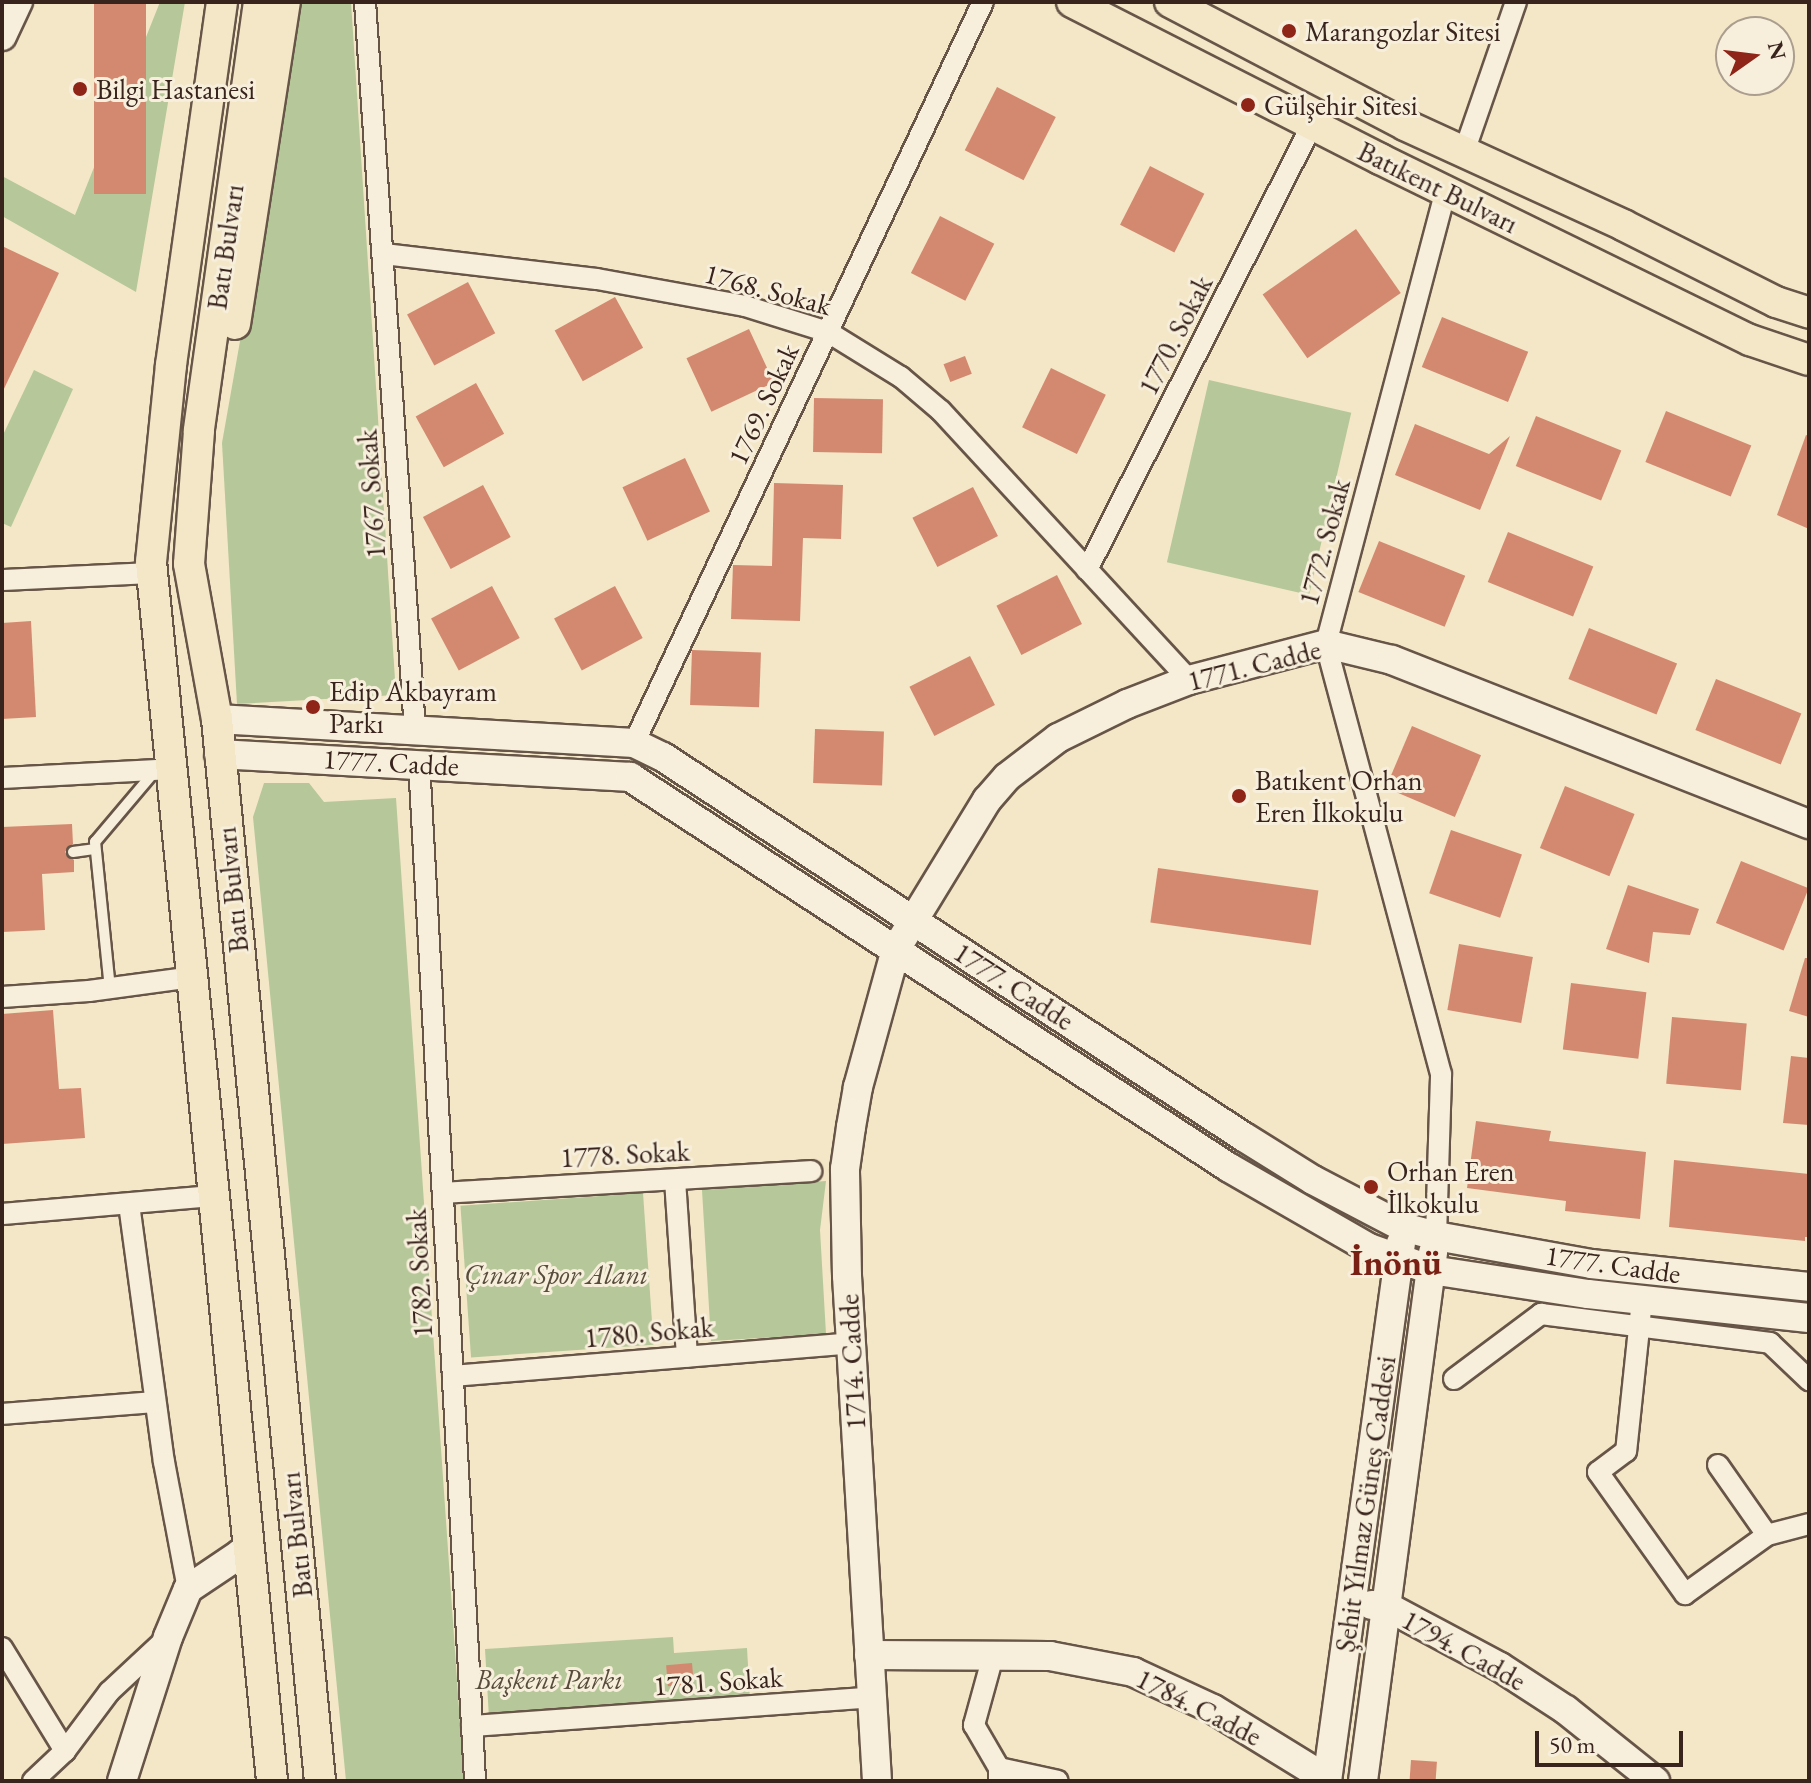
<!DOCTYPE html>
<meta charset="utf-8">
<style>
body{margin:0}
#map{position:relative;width:1811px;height:1783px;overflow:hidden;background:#f3e7c7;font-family:"EB Garamond",serif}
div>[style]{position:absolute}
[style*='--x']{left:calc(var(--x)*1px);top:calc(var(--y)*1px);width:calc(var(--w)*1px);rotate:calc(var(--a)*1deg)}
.green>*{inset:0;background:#b6c799;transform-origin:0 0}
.building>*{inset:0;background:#d38970;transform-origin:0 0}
.roads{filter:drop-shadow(2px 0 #675548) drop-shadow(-2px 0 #675548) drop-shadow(0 2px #675548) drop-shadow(0 -2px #675548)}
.lane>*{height:10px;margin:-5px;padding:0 5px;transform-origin:5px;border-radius:5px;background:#f7efdb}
.street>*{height:20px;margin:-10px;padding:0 10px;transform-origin:10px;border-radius:10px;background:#f7efdb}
.secondary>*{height:28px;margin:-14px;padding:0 14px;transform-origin:14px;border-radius:14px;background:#f7efdb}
.primary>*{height:30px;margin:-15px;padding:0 15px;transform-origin:15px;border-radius:15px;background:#f3e7c7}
.dots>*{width:22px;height:22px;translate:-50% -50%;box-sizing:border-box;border:4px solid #f7efdb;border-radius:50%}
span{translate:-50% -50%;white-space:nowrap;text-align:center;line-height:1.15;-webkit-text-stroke:6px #f7efdb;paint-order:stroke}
.poi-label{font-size:28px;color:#38241d}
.left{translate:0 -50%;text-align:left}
.street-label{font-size:28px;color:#38241d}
.park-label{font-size:28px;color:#584d3c;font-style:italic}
.district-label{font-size:36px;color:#7a1f14;font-weight:700}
.frame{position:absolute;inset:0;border:4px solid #38241d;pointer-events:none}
.north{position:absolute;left:1715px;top:16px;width:80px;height:80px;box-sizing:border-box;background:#f7efdb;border:2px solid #ab9e8f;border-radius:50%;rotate:76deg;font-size:22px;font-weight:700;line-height:32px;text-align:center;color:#38241d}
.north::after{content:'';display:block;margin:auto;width:28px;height:36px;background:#8f2418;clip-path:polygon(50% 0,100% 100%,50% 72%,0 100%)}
.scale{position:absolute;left:1535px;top:1731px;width:148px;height:36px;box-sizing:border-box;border:4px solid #38241d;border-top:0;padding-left:10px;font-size:24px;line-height:28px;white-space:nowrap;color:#38241d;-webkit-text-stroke:6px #f7efdb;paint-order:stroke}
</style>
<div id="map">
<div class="green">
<i style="clip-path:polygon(160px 2px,185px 2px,136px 292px,2px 216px,2px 176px,75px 215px)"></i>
<i style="clip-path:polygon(300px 2px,351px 2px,396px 695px,237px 704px,222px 443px)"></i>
<i style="clip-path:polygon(34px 370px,73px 389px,11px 527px,2px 523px,2px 437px)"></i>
<i style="left:1209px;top:380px;width:146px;height:187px;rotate:13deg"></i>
<i style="clip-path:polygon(264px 783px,309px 783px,324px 802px,396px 798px,464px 1781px,346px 1781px,253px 817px)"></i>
<i style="clip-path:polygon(826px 1181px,820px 1230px,826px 1334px,711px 1341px,702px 1190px)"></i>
<i style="left:643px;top:1193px;width:152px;height:183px;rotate:86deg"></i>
<i style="clip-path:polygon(673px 1637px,674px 1653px,747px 1648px,750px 1700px,489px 1718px,485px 1649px)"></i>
</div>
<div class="building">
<i style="left:94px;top:2px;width:52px;height:192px"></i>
<i style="left:997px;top:87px;width:66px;height:71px;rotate:27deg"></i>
<i style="left:1150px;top:166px;width:61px;height:66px;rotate:27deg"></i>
<i style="left:940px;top:216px;width:61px;height:64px;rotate:27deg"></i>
<i style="left:1356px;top:229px;width:78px;height:114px;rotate:55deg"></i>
<i style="clip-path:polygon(2px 246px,59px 273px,2px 393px)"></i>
<i style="left:468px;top:282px;width:58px;height:69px;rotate:62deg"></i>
<i style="left:615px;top:297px;width:58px;height:69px;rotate:61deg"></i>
<i style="left:1442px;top:317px;width:93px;height:54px;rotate:22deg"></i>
<i style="left:749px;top:329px;width:59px;height:69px;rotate:65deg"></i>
<i style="left:965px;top:356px;width:19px;height:23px;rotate:69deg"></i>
<i style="left:1051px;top:368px;width:61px;height:66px;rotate:26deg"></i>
<i style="left:476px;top:383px;width:58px;height:69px;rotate:61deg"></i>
<i style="left:814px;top:398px;width:69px;height:54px;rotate:1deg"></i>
<i style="left:1666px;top:411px;width:92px;height:55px;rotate:22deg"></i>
<i style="left:1536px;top:416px;width:92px;height:54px;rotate:22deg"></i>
<i style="clip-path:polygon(1415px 424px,1489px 454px,1510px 436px,1480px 510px,1395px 475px)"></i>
<i style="clip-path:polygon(1806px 435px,1809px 436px,1809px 529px,1777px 515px)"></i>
<i style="left:685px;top:458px;width:59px;height:69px;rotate:65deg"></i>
<i style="clip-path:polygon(774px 483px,843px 485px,841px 539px,803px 538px,800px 621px,731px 619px,733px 565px,772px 566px)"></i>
<i style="left:483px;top:485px;width:59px;height:68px;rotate:62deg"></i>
<i style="left:973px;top:487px;width:55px;height:68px;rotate:63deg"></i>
<i style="left:1508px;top:532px;width:92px;height:54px;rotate:22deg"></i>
<i style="left:1379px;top:541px;width:93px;height:55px;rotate:22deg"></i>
<i style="left:1057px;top:575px;width:55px;height:68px;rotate:63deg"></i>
<i style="left:492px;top:586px;width:59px;height:69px;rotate:62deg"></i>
<i style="left:615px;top:586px;width:59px;height:69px;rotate:62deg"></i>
<i style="clip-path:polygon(31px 621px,36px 717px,2px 719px,2px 623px)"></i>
<i style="left:1589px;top:628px;width:95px;height:55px;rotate:22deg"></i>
<i style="left:692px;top:650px;width:69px;height:55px;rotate:2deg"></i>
<i style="left:970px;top:656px;width:55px;height:68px;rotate:63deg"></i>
<i style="left:1716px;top:679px;width:92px;height:55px;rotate:22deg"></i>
<i style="left:1412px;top:726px;width:75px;height:67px;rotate:23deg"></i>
<i style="left:815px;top:729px;width:69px;height:54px;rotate:2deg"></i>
<i style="left:1565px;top:786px;width:75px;height:67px;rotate:22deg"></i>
<i style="clip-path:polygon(72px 824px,73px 844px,65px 852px,74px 860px,74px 872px,42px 874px,45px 930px,2px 932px,2px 827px)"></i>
<i style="left:1451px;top:830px;width:75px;height:67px;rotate:19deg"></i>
<i style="left:1741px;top:861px;width:73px;height:67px;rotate:22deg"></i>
<i style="left:1158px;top:868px;width:162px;height:55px;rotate:8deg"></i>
<i style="clip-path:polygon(1628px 885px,1699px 909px,1690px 935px,1653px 932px,1649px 963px,1606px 949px)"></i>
<i style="left:1459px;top:944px;width:75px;height:67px;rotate:10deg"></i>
<i style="clip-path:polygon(1805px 958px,1809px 958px,1809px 1017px,1789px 1011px)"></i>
<i style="left:1571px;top:983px;width:76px;height:67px;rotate:7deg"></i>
<i style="clip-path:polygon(53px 1010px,59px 1089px,81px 1088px,85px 1138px,2px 1144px,2px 1014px)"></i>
<i style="left:1672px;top:1017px;width:75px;height:67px;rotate:5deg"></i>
<i style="clip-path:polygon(1791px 1056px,1809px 1058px,1809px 1125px,1783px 1123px)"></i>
<i style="clip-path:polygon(1476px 1121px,1551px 1131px,1549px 1141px,1646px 1152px,1640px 1219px,1565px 1211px,1566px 1201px,1467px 1188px)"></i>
<i style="clip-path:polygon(1674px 1160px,1809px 1174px,1809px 1237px,1805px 1237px,1805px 1241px,1669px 1227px)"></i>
<i style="left:692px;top:1663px;width:21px;height:26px;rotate:85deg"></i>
<i style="left:1411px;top:1760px;width:26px;height:21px;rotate:4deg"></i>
</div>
<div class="roads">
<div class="lane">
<i style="--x:73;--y:852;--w:21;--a:-8"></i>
<i style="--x:110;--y:989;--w:148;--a:-95.8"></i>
<i style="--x:95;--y:842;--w:93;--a:-49.8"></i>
</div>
<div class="street">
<i style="--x:365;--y:2;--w:730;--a:86.07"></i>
<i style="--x:1464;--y:152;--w:159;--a:-70.9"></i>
<i style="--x:384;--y:254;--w:214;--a:6.7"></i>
<i style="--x:597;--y:279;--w:150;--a:10.3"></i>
<i style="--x:745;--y:306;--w:87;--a:17.4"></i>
<i style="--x:828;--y:332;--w:86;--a:31.7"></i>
<i style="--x:901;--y:377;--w:52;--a:40.4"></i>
<i style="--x:941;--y:411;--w:366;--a:47.3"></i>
<i style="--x:1087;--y:570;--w:500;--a:-63.2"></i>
<i style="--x:2;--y:580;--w:150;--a:-2.7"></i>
<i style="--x:634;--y:743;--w:819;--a:-64.78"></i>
<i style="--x:419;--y:762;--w:1021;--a:86.85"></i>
<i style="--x:2;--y:778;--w:169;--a:-3"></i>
<i style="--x:2;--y:997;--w:87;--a:-3.9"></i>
<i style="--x:89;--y:991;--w:104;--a:-7.7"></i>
<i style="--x:675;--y:1180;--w:177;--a:86.1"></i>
<i style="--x:443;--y:1193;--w:369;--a:-3.4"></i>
<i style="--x:129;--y:1204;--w:260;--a:82.3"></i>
<i style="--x:164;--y:1462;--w:129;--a:79.3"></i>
<i style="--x:2;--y:1214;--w:213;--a:-4.9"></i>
<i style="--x:1436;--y:1236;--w:162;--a:-88.2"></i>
<i style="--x:1441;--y:1074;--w:445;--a:-105"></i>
<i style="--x:1326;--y:644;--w:469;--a:-75.2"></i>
<i style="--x:1642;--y:1300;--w:152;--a:96"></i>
<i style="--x:1626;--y:1451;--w:35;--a:143"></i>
<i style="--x:1598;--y:1472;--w:150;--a:54.5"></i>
<i style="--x:1685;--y:1594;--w:101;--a:-35.7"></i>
<i style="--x:1767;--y:1535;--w:43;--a:-14.7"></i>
<i style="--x:453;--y:1376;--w:399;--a:-4.7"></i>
<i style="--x:1454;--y:1379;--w:109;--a:-36.8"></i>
<i style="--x:1541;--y:1314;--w:231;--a:7.2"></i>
<i style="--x:1770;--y:1343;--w:54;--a:43.5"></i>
<i style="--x:2;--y:1414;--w:153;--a:-4.5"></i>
<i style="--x:1718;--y:1465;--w:85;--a:55"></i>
<i style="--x:2;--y:1648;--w:121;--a:58.5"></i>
<i style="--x:993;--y:1656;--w:72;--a:105.4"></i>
<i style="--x:974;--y:1725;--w:50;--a:59.8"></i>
<i style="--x:999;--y:1768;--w:13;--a:90"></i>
<i style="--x:472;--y:1726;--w:401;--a:-4.1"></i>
<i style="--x:999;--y:1768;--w:60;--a:12.4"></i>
<i style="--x:33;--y:1781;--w:44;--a:-43.2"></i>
<i style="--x:65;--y:1751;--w:74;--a:-53.3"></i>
<i style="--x:109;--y:1692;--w:81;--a:-43"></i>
</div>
<div class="secondary">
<i style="--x:2;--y:36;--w:38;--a:-65"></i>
<i style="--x:217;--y:719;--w:418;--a:3.3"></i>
<i style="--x:634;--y:743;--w:32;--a:26"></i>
<i style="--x:663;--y:757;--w:694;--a:33.19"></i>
<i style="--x:1244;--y:1137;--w:81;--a:31.9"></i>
<i style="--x:1313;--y:1180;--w:102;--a:27.6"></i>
<i style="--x:1403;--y:1227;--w:34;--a:15"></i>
<i style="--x:1436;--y:1236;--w:158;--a:10.2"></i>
<i style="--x:1591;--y:1264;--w:219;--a:6"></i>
<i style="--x:219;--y:754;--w:412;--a:3.2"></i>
<i style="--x:630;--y:777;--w:714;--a:33.11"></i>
<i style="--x:1228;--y:1167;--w:163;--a:29.9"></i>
<i style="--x:1369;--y:1248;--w:66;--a:19.5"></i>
<i style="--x:1431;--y:1270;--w:159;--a:8.7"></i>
<i style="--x:1588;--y:1294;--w:222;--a:6.2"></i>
<i style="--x:1372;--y:1605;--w:14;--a:4"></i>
<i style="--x:1386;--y:1606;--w:129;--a:28.2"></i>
<i style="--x:1500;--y:1667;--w:79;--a:33.1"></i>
<i style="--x:1566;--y:1710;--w:114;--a:38.6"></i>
<i style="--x:869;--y:1655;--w:181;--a:0.3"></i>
<i style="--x:1050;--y:1656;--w:85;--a:10.9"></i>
<i style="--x:1133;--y:1672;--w:88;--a:24.8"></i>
<i style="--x:1213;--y:1709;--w:134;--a:31.6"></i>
<i style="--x:122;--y:1781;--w:151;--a:-72.3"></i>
<i style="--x:168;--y:1637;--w:52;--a:-67.4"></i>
<i style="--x:188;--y:1589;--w:63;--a:-33.9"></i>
<i style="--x:240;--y:1554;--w:10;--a:-17"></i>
<i style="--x:877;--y:1781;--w:506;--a:-93.4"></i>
<i style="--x:847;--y:1276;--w:107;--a:-91.1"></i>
<i style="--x:845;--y:1169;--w:42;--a:-81.9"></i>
<i style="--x:851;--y:1127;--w:41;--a:-80.1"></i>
<i style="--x:858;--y:1087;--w:143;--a:-74.6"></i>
<i style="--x:896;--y:949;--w:175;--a:-58.6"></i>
<i style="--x:987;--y:800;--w:30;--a:-49"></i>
<i style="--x:1007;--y:777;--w:64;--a:-37.4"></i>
<i style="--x:1058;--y:738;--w:77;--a:-26.2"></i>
<i style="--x:1127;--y:704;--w:66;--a:-21.2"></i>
<i style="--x:1189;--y:680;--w:142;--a:-14.7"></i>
<i style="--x:1326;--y:644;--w:68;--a:13.6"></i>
<i style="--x:1392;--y:660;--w:448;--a:21.5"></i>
<i style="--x:1327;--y:1781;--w:543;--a:-82.17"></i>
<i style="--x:1363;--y:1781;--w:533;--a:-82.45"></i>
</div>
<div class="primary">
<i style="--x:222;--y:2;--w:367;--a:98"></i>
<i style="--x:171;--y:365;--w:198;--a:95.8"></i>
<i style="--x:151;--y:562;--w:1225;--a:84.33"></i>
<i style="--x:259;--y:2;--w:433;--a:98"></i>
<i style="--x:199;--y:431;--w:133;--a:94.3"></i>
<i style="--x:189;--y:564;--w:158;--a:79.8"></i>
<i style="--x:217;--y:719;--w:1067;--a:84.46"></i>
<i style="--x:1072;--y:2;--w:346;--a:27"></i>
<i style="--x:1380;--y:159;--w:412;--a:26.1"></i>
<i style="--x:1750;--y:340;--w:62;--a:18.7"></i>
<i style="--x:1170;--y:2;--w:265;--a:27.6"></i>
<i style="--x:1405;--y:125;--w:240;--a:24.6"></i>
<i style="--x:1623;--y:225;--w:171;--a:26.7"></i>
<i style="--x:1776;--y:302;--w:35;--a:18"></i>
<i style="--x:235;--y:324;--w:326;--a:-81.2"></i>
</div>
</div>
<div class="dots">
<i style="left:1289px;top:31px;background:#8f2418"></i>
<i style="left:80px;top:89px;background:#8f2418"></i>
<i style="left:1248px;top:105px;background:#8f2418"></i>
<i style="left:313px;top:707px;background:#8f2418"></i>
<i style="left:1239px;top:796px;background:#8f2418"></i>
<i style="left:1371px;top:1187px;background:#8f2418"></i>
</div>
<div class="poi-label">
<span class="left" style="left:1305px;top:31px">Marangozlar Sitesi</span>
<span class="left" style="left:96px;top:89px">Bilgi Hastanesi</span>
<span class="left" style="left:1264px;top:105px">Gülşehir Sitesi</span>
<span class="left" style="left:329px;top:707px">Edip Akbayram<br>Parkı</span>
<span class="left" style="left:1255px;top:796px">Batıkent Orhan<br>Eren İlkokulu</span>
<span class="left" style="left:1387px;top:1187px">Orhan Eren<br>İlkokulu</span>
</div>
<div class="street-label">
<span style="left:1438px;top:187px;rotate:26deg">Batıkent Bulvarı</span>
<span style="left:225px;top:247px;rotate:-82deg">Batı Bulvarı</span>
<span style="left:768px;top:289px;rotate:15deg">1768. Sokak</span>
<span style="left:1175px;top:335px;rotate:-63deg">1770. Sokak</span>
<span style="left:763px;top:404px;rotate:-65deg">1769. Sokak</span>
<span style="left:371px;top:494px;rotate:-94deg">1767. Sokak</span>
<span style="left:1324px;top:542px;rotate:-75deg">1772. Sokak</span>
<span style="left:1254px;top:665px;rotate:-14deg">1771. Cadde</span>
<span style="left:391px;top:762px;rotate:3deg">1777. Cadde</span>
<span style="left:232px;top:890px;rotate:-96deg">Batı Bulvarı</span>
<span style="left:1014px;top:986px;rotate:33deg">1777. Cadde</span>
<span style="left:625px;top:1154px;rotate:-3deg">1778. Sokak</span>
<span style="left:1613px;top:1264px;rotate:8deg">1777. Cadde</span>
<span style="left:419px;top:1273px;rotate:-93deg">1782. Sokak</span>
<span style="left:649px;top:1332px;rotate:-5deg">1780. Sokak</span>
<span style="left:852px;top:1362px;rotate:-93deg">1714. Cadde</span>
<span style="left:1365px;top:1504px;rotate:-82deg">Şehit Yılmaz Güneş Caddesi</span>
<span style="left:296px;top:1535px;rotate:-96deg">Batı Bulvarı</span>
<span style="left:1464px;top:1650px;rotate:29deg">1794. Cadde</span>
<span style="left:718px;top:1681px;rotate:-4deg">1781. Sokak</span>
<span style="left:1199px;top:1707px;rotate:27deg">1784. Cadde</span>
</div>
<div class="park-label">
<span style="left:556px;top:1274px">Çınar Spor Alanı</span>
<span style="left:549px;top:1679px">Başkent Parkı</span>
</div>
<div class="district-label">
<span style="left:1396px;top:1263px">İnönü</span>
</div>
<div class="frame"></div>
<div class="north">N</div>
<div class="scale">50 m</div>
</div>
